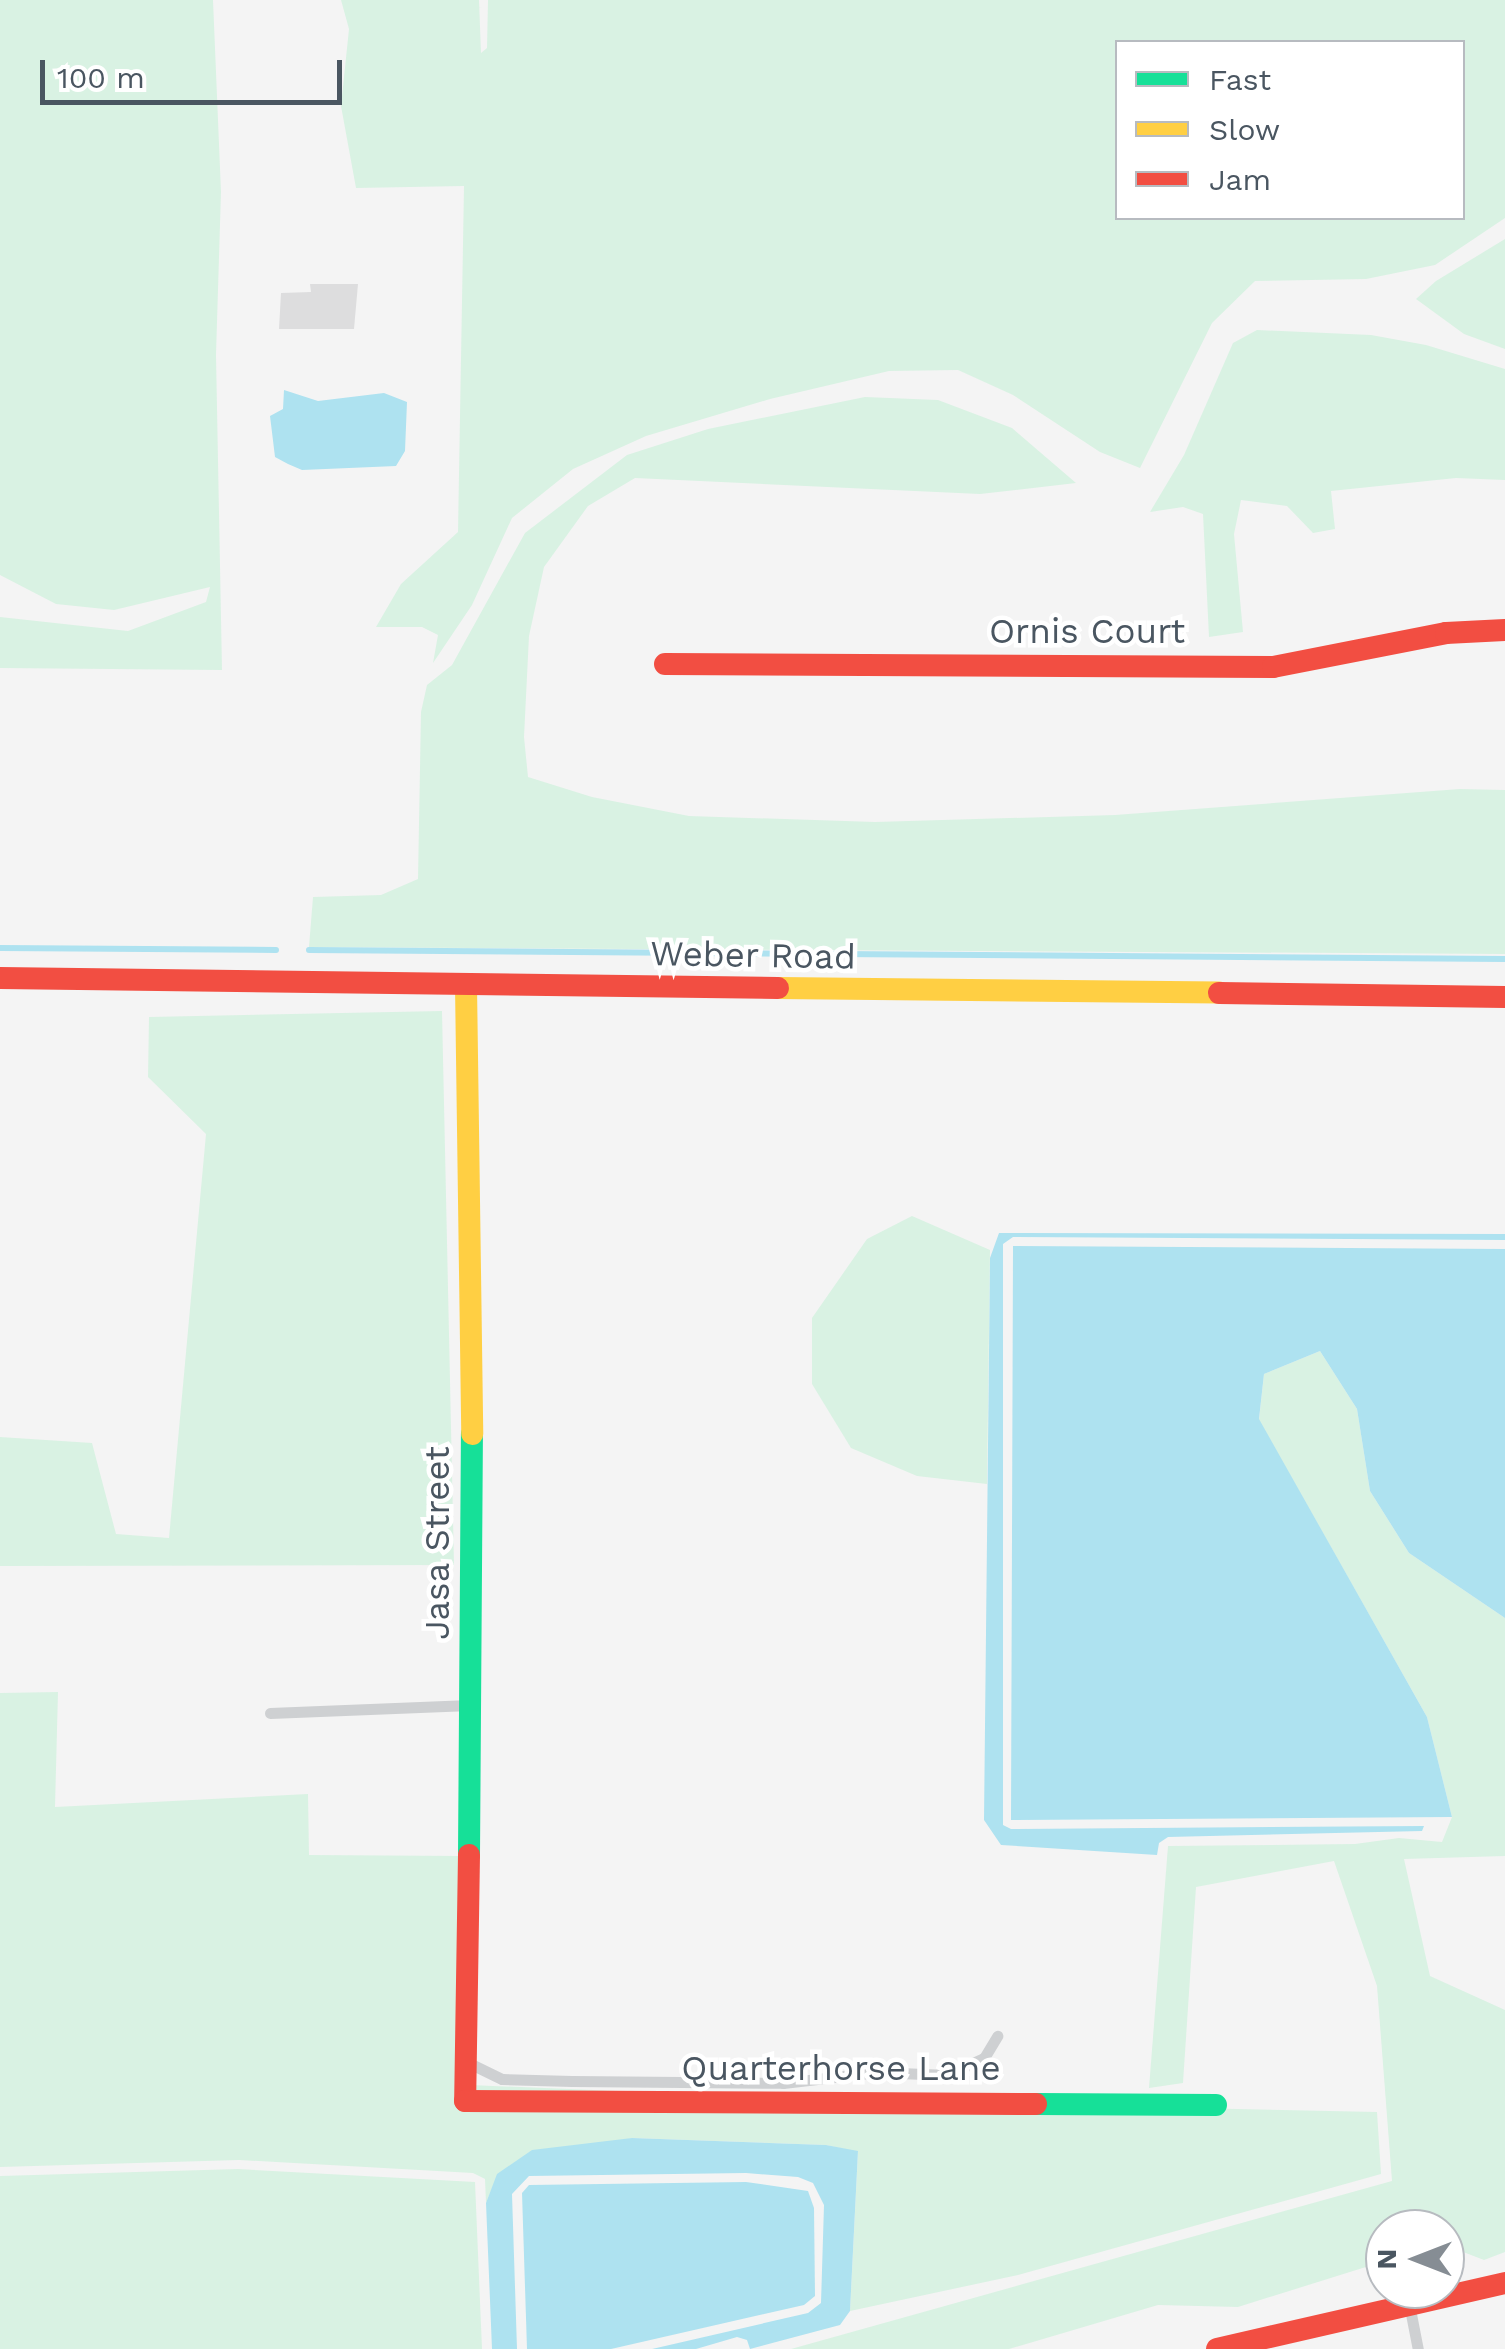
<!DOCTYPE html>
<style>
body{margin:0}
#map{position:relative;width:1505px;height:2349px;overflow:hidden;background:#f4f4f4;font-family:"Work Sans",sans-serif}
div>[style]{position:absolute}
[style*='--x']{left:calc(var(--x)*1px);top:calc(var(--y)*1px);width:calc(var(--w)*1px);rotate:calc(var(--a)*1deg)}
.green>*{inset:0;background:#d9f2e3}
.water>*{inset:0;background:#aee2f0}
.stream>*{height:6px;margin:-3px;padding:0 3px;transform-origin:3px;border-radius:3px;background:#aee2f0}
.building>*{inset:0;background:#ddddde}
.lane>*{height:11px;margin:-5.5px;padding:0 5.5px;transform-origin:5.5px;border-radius:5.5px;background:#ced0d2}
.fast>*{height:22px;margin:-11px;padding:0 11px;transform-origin:11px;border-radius:11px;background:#16e098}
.slow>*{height:22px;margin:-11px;padding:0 11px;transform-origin:11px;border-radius:11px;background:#ffcf43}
.jam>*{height:22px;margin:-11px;padding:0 11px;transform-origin:11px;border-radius:11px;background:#f24e42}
span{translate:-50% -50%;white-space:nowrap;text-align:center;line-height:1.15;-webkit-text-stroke:9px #fff;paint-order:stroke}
.street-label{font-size:35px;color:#4a5661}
.legend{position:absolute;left:1115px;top:40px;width:350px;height:180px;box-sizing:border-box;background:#fff;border:2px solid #b7bbc0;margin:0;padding:12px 18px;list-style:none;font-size:30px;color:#4a5661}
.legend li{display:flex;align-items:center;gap:20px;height:50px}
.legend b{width:50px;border:2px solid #b7bbc0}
.north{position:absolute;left:1365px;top:2209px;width:100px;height:100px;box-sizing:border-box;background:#fff;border:2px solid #b7bbc0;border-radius:50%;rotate:270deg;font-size:28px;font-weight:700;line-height:40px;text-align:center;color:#4a5661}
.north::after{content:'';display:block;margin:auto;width:35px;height:45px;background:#868d94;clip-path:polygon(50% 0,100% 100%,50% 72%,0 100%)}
.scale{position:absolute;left:40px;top:60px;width:302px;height:45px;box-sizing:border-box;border:5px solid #4a5661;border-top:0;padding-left:12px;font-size:30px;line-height:35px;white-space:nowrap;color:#4a5661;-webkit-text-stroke:8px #fff;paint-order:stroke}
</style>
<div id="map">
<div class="green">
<i style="clip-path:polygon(0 0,213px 0,221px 192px,216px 355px,222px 670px,0 668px,0 617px,128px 631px,206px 602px,210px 587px,114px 610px,56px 604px,0 575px)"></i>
<i style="clip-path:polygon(evenodd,341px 0,479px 0,481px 53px,487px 48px,488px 0,1505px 0,1505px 218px,1435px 265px,1366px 279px,1255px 281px,1212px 323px,1140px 468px,1100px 452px,1013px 395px,958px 370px,889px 371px,770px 399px,646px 436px,573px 469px,512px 518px,472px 605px,433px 663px,438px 635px,422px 627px,376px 627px,401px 584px,458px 532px,464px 186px,356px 188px,341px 106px,349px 29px,341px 0,1118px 42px,1462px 42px,1462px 218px,1118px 218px,1118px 42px)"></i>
<i style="clip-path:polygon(1505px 239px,1505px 349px,1464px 334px,1416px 299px,1436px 281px)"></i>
<i style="clip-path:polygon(1257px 330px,1371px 335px,1426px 345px,1505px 369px,1505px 480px,1456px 478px,1331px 491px,1335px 529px,1313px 533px,1287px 506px,1241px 500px,1234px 534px,1243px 632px,1209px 637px,1203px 514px,1183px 507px,1150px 512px,1184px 455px,1233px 343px)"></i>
<i style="clip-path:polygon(865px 397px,938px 400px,1012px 428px,1076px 483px,980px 494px,635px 478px,588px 506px,544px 567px,529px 636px,524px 737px,528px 777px,592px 797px,689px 816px,875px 822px,1115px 815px,1460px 789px,1505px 790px,1505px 954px,309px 947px,313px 897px,381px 895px,418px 879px,421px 712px,427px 685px,452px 665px,525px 533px,627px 455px,708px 429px)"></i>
<i style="clip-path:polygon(442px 1011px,454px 1565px,0 1566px,0 1437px,92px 1443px,116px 1534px,169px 1538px,206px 1134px,148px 1077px,149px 1017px)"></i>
<i style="clip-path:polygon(912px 1216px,990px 1250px,987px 1484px,917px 1476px,851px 1448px,812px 1384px,812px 1318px,867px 1239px)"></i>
<i style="clip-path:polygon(1320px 1351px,1357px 1409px,1370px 1491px,1409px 1553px,1505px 1618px,1505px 1856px,1404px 1859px,1430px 1976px,1505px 2010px,1505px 2252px,1484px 2260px,1445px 2245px,1445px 2229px,1385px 2229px,1385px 2261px,1238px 2307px,1158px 2305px,1009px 2349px,791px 2349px,1392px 2181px,1377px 1986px,1334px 1861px,1196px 1887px,1183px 2083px,1149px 2088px,1168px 1846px,1355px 1844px,1399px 1838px,1442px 1842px,1452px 1817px,1427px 1717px,1259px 1420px,1264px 1374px)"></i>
<i style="clip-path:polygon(58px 1692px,55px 1807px,308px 1794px,309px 1855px,463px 1856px,470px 2085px,861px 2101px,1377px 2112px,1381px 2174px,1018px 2275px,850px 2311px,858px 2152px,826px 2145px,632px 2138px,498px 2174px,486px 2203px,485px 2179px,473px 2173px,239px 2160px,0 2167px,0 1693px)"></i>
<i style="clip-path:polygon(238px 2169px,475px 2182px,482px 2349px,0 2349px,0 2176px)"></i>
</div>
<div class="water">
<i style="clip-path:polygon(284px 390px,318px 401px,384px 393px,407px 402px,405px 451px,396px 466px,302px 470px,288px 464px,275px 457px,270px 416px,283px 409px)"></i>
<i style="clip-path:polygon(999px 1233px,1505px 1234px,1505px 1240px,1013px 1237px,1003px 1244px,1003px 1825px,1011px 1829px,1424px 1826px,1422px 1831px,1168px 1837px,1159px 1843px,1157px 1855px,1001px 1845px,984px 1820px,990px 1258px)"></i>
<i style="clip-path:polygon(1013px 1246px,1505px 1249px,1505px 1618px,1409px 1553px,1370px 1491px,1357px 1409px,1320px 1351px,1264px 1374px,1259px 1419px,1427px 1717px,1452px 1817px,1011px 1820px)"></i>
<i style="clip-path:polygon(632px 2138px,826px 2145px,858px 2151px,850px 2311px,840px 2325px,750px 2349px,747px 2340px,737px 2337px,696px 2349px,652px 2349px,808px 2313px,821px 2303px,824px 2205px,813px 2183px,798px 2177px,746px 2173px,529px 2176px,512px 2194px,517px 2349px,492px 2349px,486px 2203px,497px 2174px,532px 2150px)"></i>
<i style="clip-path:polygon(746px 2182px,808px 2191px,814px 2208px,815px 2296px,804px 2305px,611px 2349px,527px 2349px,522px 2193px,529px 2185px)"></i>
</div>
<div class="stream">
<i style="--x:0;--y:948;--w:276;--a:0.4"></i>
<i style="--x:309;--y:950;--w:1196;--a:0.43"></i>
</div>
<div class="building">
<i style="clip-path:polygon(310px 284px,358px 284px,354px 329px,279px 329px,281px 293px,311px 292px)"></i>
</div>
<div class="lane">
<i style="--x:270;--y:1713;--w:200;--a:-2.3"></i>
<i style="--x:473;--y:2065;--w:32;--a:26"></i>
<i style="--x:502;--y:2079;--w:70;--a:1.6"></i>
<i style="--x:572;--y:2081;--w:211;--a:0.5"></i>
<i style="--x:783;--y:2083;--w:95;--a:-6.7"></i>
<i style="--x:877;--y:2072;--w:69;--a:2.5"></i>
<i style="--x:946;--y:2075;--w:42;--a:-24.1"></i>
<i style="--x:984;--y:2058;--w:26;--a:-59"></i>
<i style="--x:1411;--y:2314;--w:36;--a:79"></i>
</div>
<div class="fast">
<i style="--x:469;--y:1855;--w:421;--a:-89.6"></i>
<i style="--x:1036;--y:2104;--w:180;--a:0.3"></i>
</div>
<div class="slow">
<i style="--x:466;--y:985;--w:449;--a:89.2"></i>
<i style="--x:778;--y:988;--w:441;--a:0.6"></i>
</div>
<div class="jam">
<i style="--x:665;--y:664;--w:608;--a:0.28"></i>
<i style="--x:1273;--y:667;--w:176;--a:-11.1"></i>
<i style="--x:1446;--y:633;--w:59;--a:-2.9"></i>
<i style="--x:0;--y:978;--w:778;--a:0.74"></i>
<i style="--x:1219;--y:993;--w:286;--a:0.8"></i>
<i style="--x:469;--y:1855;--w:246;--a:90.9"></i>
<i style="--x:465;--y:2101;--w:571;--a:0.3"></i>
<i style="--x:1217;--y:2349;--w:295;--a:-12.9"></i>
</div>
<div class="street-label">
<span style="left:1087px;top:631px">Ornis Court</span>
<span style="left:753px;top:955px;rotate:1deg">Weber Road</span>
<span style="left:437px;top:1543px;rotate:-90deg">Jasa Street</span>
<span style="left:841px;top:2068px">Quarterhorse Lane</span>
</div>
<ul class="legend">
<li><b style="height:12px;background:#16e098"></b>Fast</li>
<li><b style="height:12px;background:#ffcf43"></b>Slow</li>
<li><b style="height:12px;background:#f24e42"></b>Jam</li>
</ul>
<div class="north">N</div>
<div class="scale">100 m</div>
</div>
